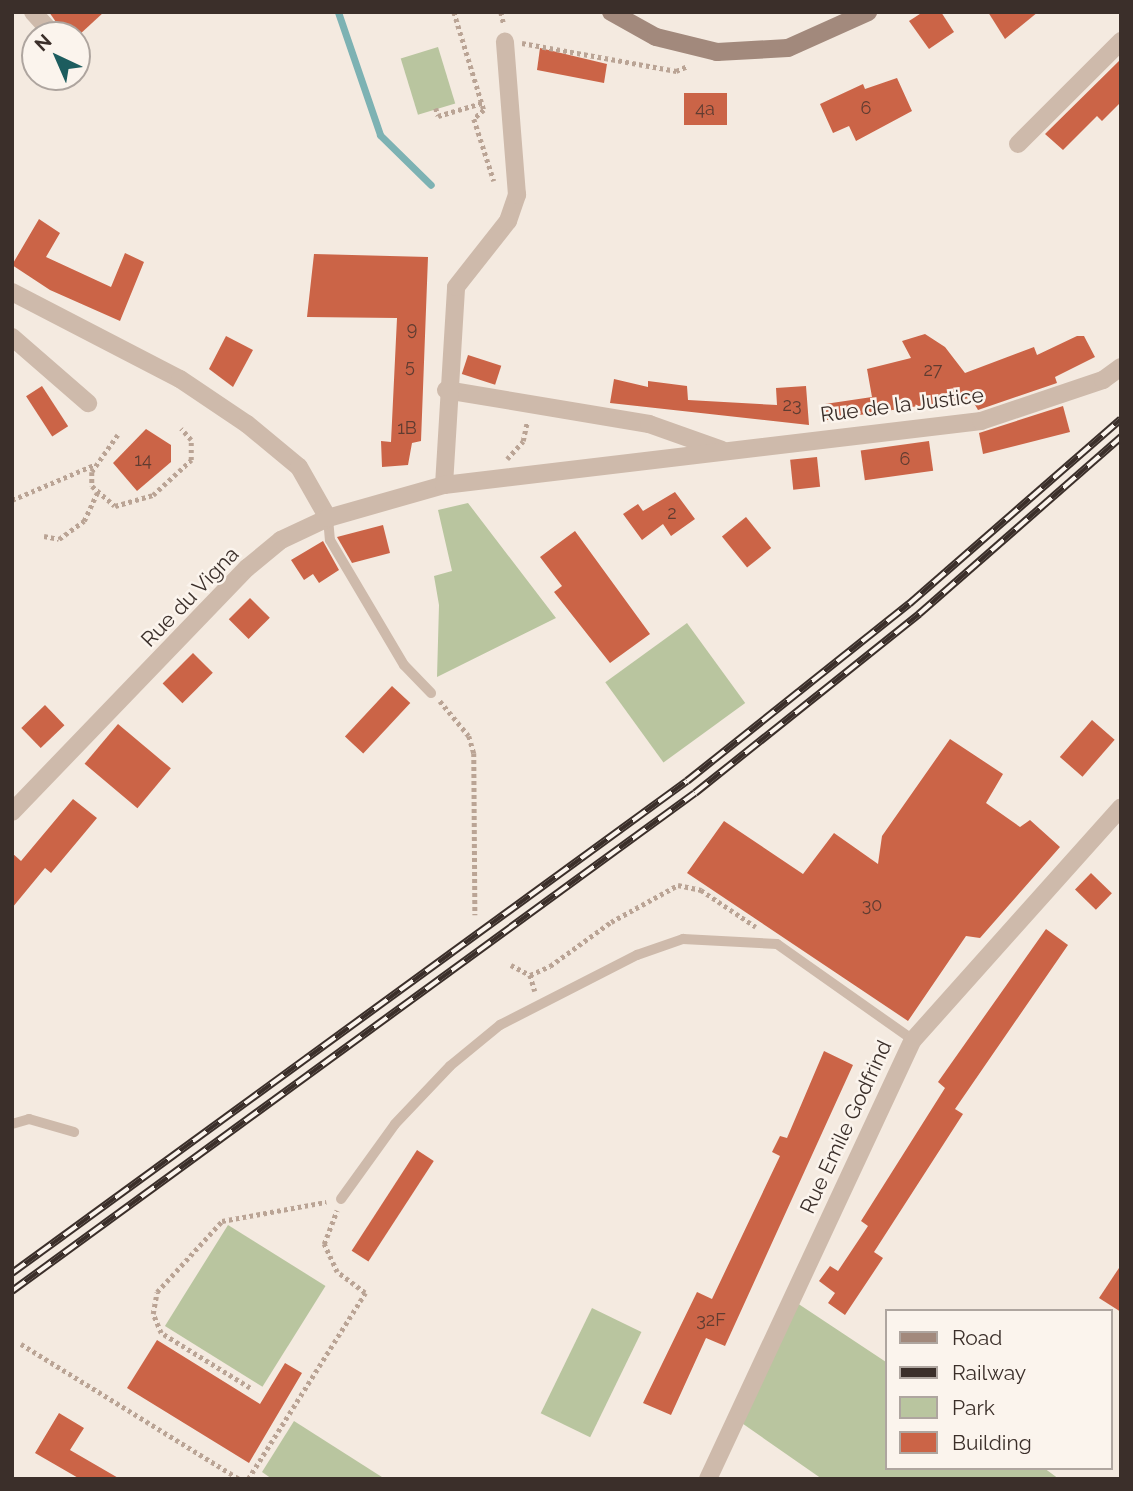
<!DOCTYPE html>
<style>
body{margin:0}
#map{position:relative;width:1133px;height:1491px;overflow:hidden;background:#f4eae0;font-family:Raleway,sans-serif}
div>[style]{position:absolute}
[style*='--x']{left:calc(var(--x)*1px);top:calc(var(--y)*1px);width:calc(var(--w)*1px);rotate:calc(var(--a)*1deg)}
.green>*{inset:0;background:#b9c59f;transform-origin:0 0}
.stream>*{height:7px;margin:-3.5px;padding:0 3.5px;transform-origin:3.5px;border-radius:3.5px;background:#7db2b3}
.building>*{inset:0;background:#cb6447;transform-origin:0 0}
.path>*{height:4.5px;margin-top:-2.25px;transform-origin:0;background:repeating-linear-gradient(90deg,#baa495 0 3.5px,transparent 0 7px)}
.service>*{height:10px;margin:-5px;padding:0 5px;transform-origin:5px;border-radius:5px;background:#cebaab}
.minor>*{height:18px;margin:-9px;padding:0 9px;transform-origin:9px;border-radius:9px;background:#cebaab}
.tertiary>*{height:18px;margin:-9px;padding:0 9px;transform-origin:9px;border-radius:9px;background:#cebaab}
.secondary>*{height:18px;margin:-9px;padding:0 9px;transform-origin:9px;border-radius:9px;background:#a2897c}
.rail>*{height:8px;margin-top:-4px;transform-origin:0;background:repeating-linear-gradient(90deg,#fbf4ed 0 16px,#3b2f2a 0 32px);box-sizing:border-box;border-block:2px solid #3b2f2a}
span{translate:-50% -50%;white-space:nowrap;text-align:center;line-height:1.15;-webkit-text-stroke:5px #fbf4ed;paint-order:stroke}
.number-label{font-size:18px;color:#5f3c31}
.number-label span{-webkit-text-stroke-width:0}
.street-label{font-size:21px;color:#3b2f2a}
.frame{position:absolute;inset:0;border:14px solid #3b2f2a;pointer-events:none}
.legend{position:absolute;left:885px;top:1309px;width:228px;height:161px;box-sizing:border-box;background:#fbf4ed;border:2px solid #aea59f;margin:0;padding:9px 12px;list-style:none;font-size:21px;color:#3b2f2a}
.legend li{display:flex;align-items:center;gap:14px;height:35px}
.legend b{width:35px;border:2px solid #aea59f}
.north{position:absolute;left:21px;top:21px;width:70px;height:70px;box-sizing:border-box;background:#fbf4ed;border:2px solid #aea59f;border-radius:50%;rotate:316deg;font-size:19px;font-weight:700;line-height:28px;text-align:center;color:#3b2f2a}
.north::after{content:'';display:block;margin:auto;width:24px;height:32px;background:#1d5d5f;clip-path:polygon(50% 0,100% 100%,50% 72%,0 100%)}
</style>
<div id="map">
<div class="green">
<i style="left:438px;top:47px;width:59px;height:39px;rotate:73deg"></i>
<i style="clip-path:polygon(468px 503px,556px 618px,437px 677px,439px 605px,434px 576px,452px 571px,438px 510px)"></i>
<i style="left:687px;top:623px;width:99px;height:101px;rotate:54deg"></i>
<i style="left:228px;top:1225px;width:115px;height:119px;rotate:32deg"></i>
<i style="clip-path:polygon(791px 1299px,886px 1362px,886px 1468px,1044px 1468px,1059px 1479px,822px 1479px,736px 1419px)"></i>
<i style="left:592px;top:1308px;width:55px;height:117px;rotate:26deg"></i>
<i style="clip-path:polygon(294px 1421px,385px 1479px,272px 1479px,262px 1472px)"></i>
</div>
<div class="stream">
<i style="--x:338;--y:12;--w:130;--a:71.1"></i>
<i style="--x:380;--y:135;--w:71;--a:44.4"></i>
</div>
<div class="building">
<i style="clip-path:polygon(49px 12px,104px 12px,79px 35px,65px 35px)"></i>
<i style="clip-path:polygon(923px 12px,941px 12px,954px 32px,929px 49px,909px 21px)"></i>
<i style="clip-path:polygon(988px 12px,1038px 12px,1005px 39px)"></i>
<i style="clip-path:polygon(540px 48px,607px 64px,604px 83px,537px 70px)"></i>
<i style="clip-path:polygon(1121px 59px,1121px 102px,1102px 121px,1097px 116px,1063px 150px,1045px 134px)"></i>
<i style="clip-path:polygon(897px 78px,912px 111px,856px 141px,849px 126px,833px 133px,820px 104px,863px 84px,865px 89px)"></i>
<i style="left:684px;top:93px;width:43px;height:32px"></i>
<i style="clip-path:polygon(39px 219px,60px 233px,46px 257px,111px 287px,125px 253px,144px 262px,120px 321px,50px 290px,12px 265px)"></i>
<i style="clip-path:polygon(314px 254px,428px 257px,421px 441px,412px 443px,408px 465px,382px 467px,381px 441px,391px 442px,397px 318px,307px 317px)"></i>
<i style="clip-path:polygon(925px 334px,945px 347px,965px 373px,1034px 347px,1037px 355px,1077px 336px,1084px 336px,1095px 357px,1055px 377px,1057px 383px,978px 410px,971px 398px,827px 420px,825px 404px,872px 397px,867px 369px,911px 358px,902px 341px)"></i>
<i style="clip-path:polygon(226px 336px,253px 350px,233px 387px,209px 369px)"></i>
<i style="left:468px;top:355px;width:35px;height:20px;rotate:18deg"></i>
<i style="clip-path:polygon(614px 379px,648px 387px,648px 381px,687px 386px,688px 400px,777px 405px,776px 388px,806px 386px,809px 425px,610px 403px)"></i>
<i style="left:42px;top:386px;width:48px;height:19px;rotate:57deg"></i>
<i style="clip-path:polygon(1063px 406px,1070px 432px,983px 454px,979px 433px)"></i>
<i style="clip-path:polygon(146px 429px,171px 445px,171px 462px,137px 491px,113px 463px)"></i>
<i style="left:929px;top:441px;width:30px;height:69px;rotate:82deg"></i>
<i style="left:817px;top:457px;width:30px;height:27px;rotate:84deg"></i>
<i style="clip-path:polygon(675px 492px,695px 519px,671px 536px,663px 524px,642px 540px,623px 514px,638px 504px,643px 511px)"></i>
<i style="left:746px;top:517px;width:40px;height:31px;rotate:51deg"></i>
<i style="clip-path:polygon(383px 525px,390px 553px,352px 563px,337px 537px)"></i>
<i style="clip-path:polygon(575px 531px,650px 634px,610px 663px,554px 592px,562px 586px,540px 557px)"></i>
<i style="clip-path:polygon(323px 541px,339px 570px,319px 583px,313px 574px,304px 580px,291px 560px)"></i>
<i style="left:250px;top:598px;width:28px;height:30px;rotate:45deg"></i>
<i style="left:193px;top:653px;width:28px;height:43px;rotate:45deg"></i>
<i style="left:392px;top:686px;width:25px;height:69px;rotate:43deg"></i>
<i style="left:45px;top:705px;width:28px;height:33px;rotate:46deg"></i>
<i style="left:1092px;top:720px;width:30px;height:49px;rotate:41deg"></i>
<i style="left:118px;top:724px;width:69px;height:52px;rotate:40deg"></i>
<i style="clip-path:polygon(950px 739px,1003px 774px,986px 803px,1020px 827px,1030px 820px,1060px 847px,980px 938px,966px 936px,908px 1021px,687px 873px,724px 821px,803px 874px,834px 833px,878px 864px,882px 836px)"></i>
<i style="clip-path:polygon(73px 799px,97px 818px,51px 873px,45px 868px,12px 908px,12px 853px,21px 861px)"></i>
<i style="left:1091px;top:873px;width:29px;height:23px;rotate:44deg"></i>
<i style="clip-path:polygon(1046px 929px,1068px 945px,955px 1109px,963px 1114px,874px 1252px,883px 1258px,845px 1315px,828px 1303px,835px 1293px,819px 1281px,830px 1266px,838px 1271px,868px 1226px,861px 1221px,945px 1088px,938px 1082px)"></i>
<i style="clip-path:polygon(824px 1051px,853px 1065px,725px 1346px,706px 1338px,671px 1415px,643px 1403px,697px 1292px,712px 1299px,780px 1156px,772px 1152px,780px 1136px,787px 1138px)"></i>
<i style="left:417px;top:1150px;width:20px;height:120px;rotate:33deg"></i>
<i style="clip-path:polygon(1121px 1265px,1121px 1312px,1099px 1298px)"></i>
<i style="clip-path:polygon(157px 1340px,260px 1404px,285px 1363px,302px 1373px,249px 1463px,127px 1388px)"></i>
<i style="clip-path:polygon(59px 1413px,84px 1428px,70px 1450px,120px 1479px,80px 1479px,35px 1453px)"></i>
</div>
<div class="path">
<i style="--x:454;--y:12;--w:102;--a:73"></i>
<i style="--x:484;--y:110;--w:13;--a:138"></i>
<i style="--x:474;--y:119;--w:65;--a:72.1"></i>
<i style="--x:501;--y:12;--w:13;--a:77"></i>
<i style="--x:522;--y:43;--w:157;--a:10.3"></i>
<i style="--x:676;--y:71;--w:13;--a:-23"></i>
<i style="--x:436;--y:108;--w:8;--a:76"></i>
<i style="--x:438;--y:116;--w:46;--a:-16.5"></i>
<i style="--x:118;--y:435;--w:45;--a:125.1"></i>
<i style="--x:92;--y:472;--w:14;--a:90"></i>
<i style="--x:92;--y:486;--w:30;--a:41"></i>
<i style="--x:115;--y:506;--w:40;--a:-16"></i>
<i style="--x:153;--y:495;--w:52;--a:-42.6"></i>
<i style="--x:191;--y:460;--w:20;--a:-90"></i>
<i style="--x:191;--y:440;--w:15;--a:-132"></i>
<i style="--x:507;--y:459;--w:24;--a:-48"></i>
<i style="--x:523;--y:441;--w:19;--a:-78"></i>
<i style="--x:12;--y:500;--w:89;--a:-23.1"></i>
<i style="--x:44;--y:536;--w:15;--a:11"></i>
<i style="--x:59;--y:539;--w:31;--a:-36"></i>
<i style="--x:84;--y:521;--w:31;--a:-65"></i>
<i style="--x:440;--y:701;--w:45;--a:50.4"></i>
<i style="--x:469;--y:736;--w:18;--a:74"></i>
<i style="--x:474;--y:753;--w:162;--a:89.6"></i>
<i style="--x:511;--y:965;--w:21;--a:28"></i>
<i style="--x:530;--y:975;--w:22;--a:-24"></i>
<i style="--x:550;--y:966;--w:75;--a:-35.8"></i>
<i style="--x:611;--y:922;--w:77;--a:-28.9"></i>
<i style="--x:678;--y:885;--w:24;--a:12"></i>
<i style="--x:701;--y:890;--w:66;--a:33.9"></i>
<i style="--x:530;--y:975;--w:17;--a:73"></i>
<i style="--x:21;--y:1344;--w:257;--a:31.7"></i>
<i style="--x:250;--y:1388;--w:105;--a:-148.3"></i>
<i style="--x:161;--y:1333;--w:21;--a:-113"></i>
<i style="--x:153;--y:1314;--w:22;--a:-80"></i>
<i style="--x:157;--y:1292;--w:96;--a:-47.5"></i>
<i style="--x:222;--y:1221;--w:106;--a:-10.4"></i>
<i style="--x:248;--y:1479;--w:220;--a:-57.8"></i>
<i style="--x:365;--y:1293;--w:35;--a:-143"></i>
<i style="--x:337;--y:1272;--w:31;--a:-115"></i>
<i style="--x:324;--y:1244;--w:36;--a:-69"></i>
</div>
<div class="service">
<i style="--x:328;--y:518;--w:22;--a:85"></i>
<i style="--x:330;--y:540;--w:145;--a:59.4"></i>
<i style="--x:404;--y:665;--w:39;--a:46"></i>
<i style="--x:12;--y:1124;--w:18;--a:-16"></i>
<i style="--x:29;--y:1119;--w:47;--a:16.1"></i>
<i style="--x:341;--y:1199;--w:92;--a:-54.2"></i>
<i style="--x:395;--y:1124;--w:80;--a:-46.5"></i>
<i style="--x:450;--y:1066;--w:65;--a:-39.4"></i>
<i style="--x:500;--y:1025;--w:154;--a:-27.1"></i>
<i style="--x:637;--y:955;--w:49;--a:-19.2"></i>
<i style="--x:683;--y:939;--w:94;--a:3"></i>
<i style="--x:777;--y:944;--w:166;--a:35.2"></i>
</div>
<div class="minor">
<i style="--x:33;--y:12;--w:31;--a:48"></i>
<i style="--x:1018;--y:144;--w:146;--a:-45"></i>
<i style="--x:12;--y:292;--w:189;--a:27.4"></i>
<i style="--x:180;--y:379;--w:81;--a:33.9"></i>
<i style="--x:247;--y:424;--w:67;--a:39.6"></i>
<i style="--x:299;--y:467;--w:59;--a:60.4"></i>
<i style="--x:12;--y:337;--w:101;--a:41"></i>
<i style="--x:446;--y:390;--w:206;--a:9.5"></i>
<i style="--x:649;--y:424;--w:77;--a:19.6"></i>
<i style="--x:444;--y:485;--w:198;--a:-86.5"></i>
<i style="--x:456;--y:287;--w:84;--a:-51.8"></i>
<i style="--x:508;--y:221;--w:28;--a:-71"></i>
<i style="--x:517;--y:195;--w:154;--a:-94.5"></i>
</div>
<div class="tertiary">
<i style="--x:12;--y:812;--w:339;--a:-46.1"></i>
<i style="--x:247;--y:568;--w:44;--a:-39.5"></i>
<i style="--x:281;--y:540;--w:52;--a:-25.1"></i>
<i style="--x:328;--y:518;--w:121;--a:-15.9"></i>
<i style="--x:444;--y:485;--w:541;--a:-6.8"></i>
<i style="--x:981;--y:421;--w:129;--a:-18.6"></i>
<i style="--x:1103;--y:380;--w:22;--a:-36"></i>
<i style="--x:708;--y:1479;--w:485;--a:-65"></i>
<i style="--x:913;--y:1040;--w:312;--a:-48.2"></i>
</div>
<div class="secondary">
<i style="--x:611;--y:12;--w:51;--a:29.1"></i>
<i style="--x:656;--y:37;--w:63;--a:13.8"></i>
<i style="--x:717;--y:52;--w:71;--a:-3.2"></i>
<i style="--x:788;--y:48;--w:88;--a:-24.2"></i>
</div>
<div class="rail">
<i style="--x:12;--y:1273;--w:835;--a:-36.09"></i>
<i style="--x:687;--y:781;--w:284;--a:-38.6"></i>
<i style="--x:909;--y:604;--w:281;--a:-41.1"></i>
<i style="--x:12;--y:1291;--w:845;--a:-36.1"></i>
<i style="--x:695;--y:793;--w:287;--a:-38.6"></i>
<i style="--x:919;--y:614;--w:269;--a:-41.2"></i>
</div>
<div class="number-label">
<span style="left:866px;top:108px">6</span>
<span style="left:705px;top:109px">4a</span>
<span style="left:412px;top:329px">9</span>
<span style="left:410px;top:366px">5</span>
<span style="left:933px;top:370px">27</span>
<span style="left:792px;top:405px">23</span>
<span style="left:407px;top:428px">1B</span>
<span style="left:905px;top:459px">6</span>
<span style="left:143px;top:460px">14</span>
<span style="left:672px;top:513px">2</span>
<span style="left:872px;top:905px">30</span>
<span style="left:711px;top:1320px">32F</span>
</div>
<div class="street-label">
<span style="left:902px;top:405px;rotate:-7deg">Rue de la Justice</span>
<span style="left:190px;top:597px;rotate:-46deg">Rue du Vigna</span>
<span style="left:846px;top:1127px;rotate:-65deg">Rue Emile Godfrind</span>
</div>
<div class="frame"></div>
<ul class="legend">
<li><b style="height:9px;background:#a2897c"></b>Road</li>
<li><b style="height:9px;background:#3b2f2a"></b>Railway</li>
<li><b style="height:19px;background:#b9c59f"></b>Park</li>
<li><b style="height:19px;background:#cb6447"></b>Building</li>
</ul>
<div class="north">N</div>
</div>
